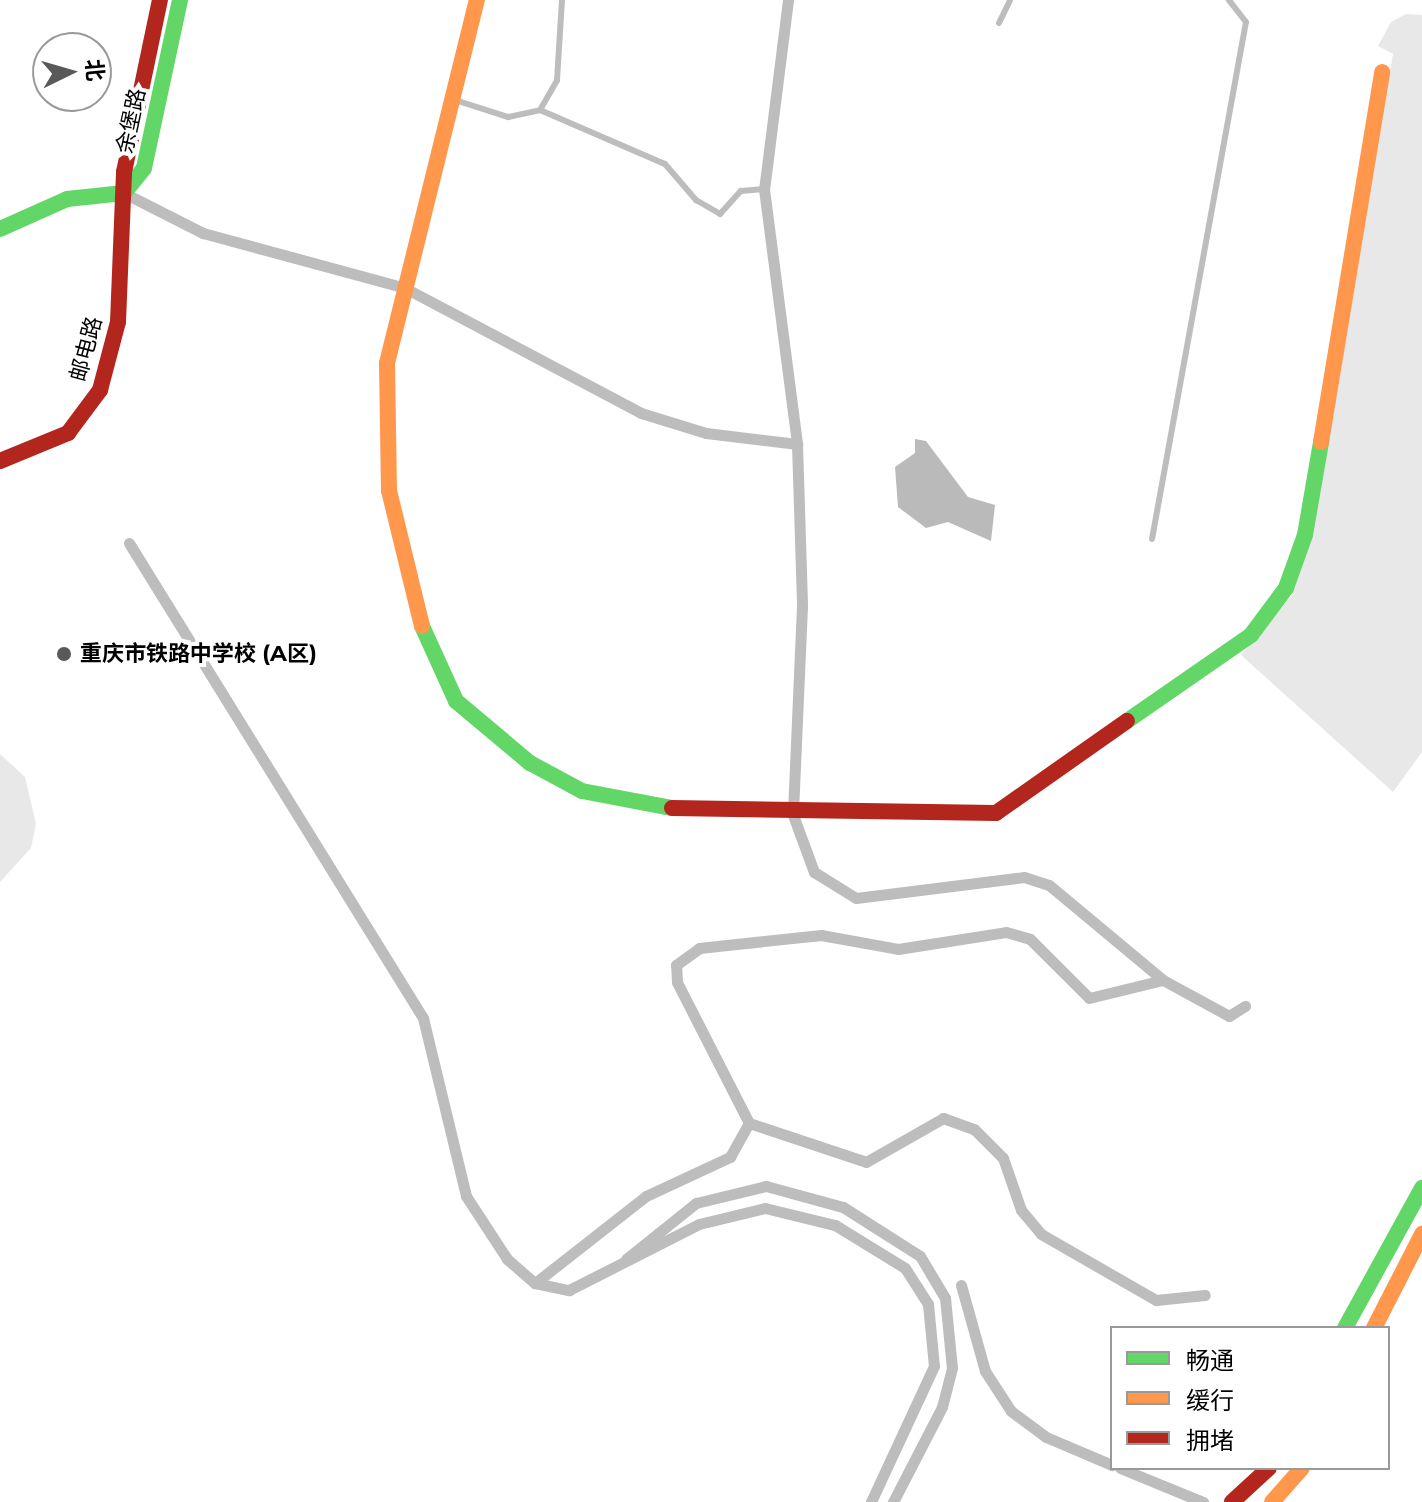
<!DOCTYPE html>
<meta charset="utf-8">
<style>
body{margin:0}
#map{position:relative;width:1422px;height:1502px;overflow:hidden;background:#fff;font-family:Montserrat,"Noto Sans SC",sans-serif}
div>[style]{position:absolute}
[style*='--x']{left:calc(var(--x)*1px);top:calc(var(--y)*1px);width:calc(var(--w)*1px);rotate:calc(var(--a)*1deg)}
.green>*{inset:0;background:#e8e8e8}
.water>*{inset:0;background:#bababa}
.lane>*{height:6px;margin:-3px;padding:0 3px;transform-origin:3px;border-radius:3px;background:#bdbdbd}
.street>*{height:11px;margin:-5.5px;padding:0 5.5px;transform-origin:5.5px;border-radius:5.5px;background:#bdbdbd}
.fast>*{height:16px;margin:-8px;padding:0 8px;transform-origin:8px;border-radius:8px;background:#63d668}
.slow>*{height:16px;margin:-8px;padding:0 8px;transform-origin:8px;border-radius:8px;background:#ff974d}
.jam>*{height:16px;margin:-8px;padding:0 8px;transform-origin:8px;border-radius:8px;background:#b3261e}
.dots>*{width:22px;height:22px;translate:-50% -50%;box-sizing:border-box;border:4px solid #fff;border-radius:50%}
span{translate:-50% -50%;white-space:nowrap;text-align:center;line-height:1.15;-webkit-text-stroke:8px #fff;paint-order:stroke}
.street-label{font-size:22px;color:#000}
.poi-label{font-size:22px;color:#000;font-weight:700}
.left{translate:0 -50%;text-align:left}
.legend{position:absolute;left:1110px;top:1326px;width:280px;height:144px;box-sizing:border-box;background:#fff;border:2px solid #999;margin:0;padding:10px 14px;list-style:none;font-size:24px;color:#000}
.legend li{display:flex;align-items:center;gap:16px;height:40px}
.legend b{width:40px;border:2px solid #999}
.north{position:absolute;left:32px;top:32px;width:80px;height:80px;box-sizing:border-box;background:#fff;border:2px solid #999;border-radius:50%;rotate:85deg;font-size:22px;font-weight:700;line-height:32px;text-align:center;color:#000}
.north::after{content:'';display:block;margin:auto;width:28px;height:36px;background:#595959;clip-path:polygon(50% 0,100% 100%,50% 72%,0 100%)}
</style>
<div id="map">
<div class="green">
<i style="clip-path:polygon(1406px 14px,1422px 15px,1422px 752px,1393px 792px,1241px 655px,1292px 595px,1312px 536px,1393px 54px,1378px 46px,1391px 22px)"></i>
<i style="clip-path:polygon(0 754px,25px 777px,36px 824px,31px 848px,0 882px)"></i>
</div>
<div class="water">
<i style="clip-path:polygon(915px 439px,926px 441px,968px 497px,995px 505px,991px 541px,948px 522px,926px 528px,898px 507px,895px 467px,915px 453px)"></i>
</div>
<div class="lane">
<i style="--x:999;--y:23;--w:25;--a:-64"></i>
<i style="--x:455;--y:100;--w:56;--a:17.8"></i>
<i style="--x:508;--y:117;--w:33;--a:-12"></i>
<i style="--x:540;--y:110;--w:34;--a:-60"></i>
<i style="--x:557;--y:80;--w:80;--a:-86.4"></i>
<i style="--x:540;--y:110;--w:136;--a:23.4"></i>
<i style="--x:665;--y:164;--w:48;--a:49.3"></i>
<i style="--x:696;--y:200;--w:28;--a:30"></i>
<i style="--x:720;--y:214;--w:31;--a:-48"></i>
<i style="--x:741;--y:191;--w:23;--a:-5"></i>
<i style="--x:1152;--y:539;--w:525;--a:-79.7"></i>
<i style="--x:1246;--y:22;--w:28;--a:-128"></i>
</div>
<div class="street">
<i style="--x:788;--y:0;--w:191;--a:97.2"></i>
<i style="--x:764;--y:189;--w:257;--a:82.6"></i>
<i style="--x:797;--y:444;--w:162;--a:88.2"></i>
<i style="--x:802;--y:606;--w:209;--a:92.5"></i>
<i style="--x:793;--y:815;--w:61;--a:69.8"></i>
<i style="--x:814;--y:872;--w:49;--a:31.8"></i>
<i style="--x:856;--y:898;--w:169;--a:-7.1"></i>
<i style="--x:1024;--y:877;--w:26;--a:18"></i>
<i style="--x:1049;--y:885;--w:148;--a:39.8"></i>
<i style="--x:1163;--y:980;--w:75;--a:28.6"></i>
<i style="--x:1229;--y:1016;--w:19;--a:-32"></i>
<i style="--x:124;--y:193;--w:89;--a:26.9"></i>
<i style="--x:203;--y:233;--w:209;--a:15.2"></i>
<i style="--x:405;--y:288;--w:267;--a:27.9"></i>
<i style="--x:641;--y:413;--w:68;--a:17.1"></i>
<i style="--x:706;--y:433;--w:92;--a:6.9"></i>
<i style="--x:129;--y:543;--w:559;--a:58.24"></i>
<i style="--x:423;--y:1018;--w:183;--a:76.4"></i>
<i style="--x:466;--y:1196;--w:75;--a:56.9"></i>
<i style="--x:507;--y:1259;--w:37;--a:41"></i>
<i style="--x:535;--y:1283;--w:35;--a:12"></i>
<i style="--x:569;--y:1290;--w:146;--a:-26.9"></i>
<i style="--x:699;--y:1224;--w:68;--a:-13.6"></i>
<i style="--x:765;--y:1208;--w:72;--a:13.7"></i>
<i style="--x:835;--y:1225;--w:82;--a:31.6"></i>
<i style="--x:905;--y:1268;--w:43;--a:57.4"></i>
<i style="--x:928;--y:1304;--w:62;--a:84.5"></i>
<i style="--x:934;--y:1366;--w:150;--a:114.9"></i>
<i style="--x:749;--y:1123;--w:158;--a:-117.1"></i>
<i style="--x:677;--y:982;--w:17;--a:-93"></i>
<i style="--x:676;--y:965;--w:29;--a:-36"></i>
<i style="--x:699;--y:948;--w:123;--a:-6.1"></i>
<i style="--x:821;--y:935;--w:78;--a:10.3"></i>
<i style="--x:898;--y:949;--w:109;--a:-8.9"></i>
<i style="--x:1006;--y:932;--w:25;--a:16"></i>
<i style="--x:1030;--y:939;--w:83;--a:45"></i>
<i style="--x:1089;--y:998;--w:76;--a:-13.7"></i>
<i style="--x:749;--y:1123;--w:123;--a:18.4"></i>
<i style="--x:866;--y:1162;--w:89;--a:-29.7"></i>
<i style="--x:943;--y:1118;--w:33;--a:20"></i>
<i style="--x:974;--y:1129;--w:41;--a:45"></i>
<i style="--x:1003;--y:1158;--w:55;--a:70.9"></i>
<i style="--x:1021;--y:1210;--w:31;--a:50"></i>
<i style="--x:1041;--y:1234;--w:133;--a:29.9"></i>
<i style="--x:1156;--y:1300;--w:49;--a:-5.8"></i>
<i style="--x:626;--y:1259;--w:90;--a:-38.7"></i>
<i style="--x:696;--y:1203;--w:72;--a:-13.7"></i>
<i style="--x:766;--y:1186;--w:80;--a:15.3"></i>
<i style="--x:843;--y:1207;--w:91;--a:32.5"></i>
<i style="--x:920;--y:1256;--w:49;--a:59.2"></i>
<i style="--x:945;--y:1298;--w:70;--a:84.3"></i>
<i style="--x:952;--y:1368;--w:40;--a:104.4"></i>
<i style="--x:942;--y:1407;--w:107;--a:117.3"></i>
<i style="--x:535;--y:1283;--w:141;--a:-38.1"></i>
<i style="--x:646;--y:1196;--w:93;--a:-24.9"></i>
<i style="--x:730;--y:1157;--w:39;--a:-61"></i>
<i style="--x:961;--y:1285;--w:89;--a:74.4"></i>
<i style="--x:985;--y:1371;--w:48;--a:57"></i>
<i style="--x:1011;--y:1411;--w:44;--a:36.6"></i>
<i style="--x:1046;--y:1437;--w:72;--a:23"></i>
<i style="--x:1120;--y:1468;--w:90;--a:22.3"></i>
</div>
<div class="fast">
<i style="--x:124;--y:193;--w:32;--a:-51"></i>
<i style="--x:144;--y:168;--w:172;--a:-77.9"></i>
<i style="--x:0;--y:229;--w:73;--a:-24.1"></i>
<i style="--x:67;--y:199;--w:57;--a:-6"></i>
<i style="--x:422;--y:626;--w:82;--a:65.6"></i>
<i style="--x:456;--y:701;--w:97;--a:40"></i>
<i style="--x:530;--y:763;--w:59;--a:28.3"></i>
<i style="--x:582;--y:791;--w:92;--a:10.7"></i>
<i style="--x:1127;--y:721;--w:151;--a:-34.7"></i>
<i style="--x:1251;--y:635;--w:59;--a:-53.3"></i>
<i style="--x:1286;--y:588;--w:56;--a:-70.3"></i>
<i style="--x:1305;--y:535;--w:94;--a:-80.2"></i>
<i style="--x:1345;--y:1328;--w:160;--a:-61.2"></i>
</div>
<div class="slow">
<i style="--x:1321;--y:442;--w:375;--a:-80.6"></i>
<i style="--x:422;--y:626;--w:139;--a:-103.7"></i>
<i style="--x:389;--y:491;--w:128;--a:-90.9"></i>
<i style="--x:387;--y:363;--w:374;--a:-76.1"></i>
<i style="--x:1374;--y:1328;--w:106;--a:-62.9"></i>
<i style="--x:1272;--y:1502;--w:45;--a:-48.6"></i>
</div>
<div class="jam">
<i style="--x:0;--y:461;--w:74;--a:-22.4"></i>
<i style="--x:68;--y:433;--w:54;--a:-53.3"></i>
<i style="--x:100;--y:390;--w:70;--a:-75.2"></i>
<i style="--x:118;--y:322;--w:150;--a:-87.7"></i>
<i style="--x:124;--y:172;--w:176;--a:-78.2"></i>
<i style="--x:672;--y:808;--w:324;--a:0.9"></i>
<i style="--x:996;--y:813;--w:160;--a:-35.1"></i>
<i style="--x:1232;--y:1502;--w:50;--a:-42.6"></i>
</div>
<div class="dots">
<i style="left:64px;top:654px;background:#595959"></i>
</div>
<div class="street-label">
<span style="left:131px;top:121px;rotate:-78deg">余堡路</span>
<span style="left:86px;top:349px;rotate:-75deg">邮电路</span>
</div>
<div class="poi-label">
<span class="left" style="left:80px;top:654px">重庆市铁路中学校 (A区)</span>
</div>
<ul class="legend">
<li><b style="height:10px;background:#63d668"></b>畅通</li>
<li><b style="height:10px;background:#ff974d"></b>缓行</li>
<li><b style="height:10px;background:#b3261e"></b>拥堵</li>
</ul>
<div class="north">北</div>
</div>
